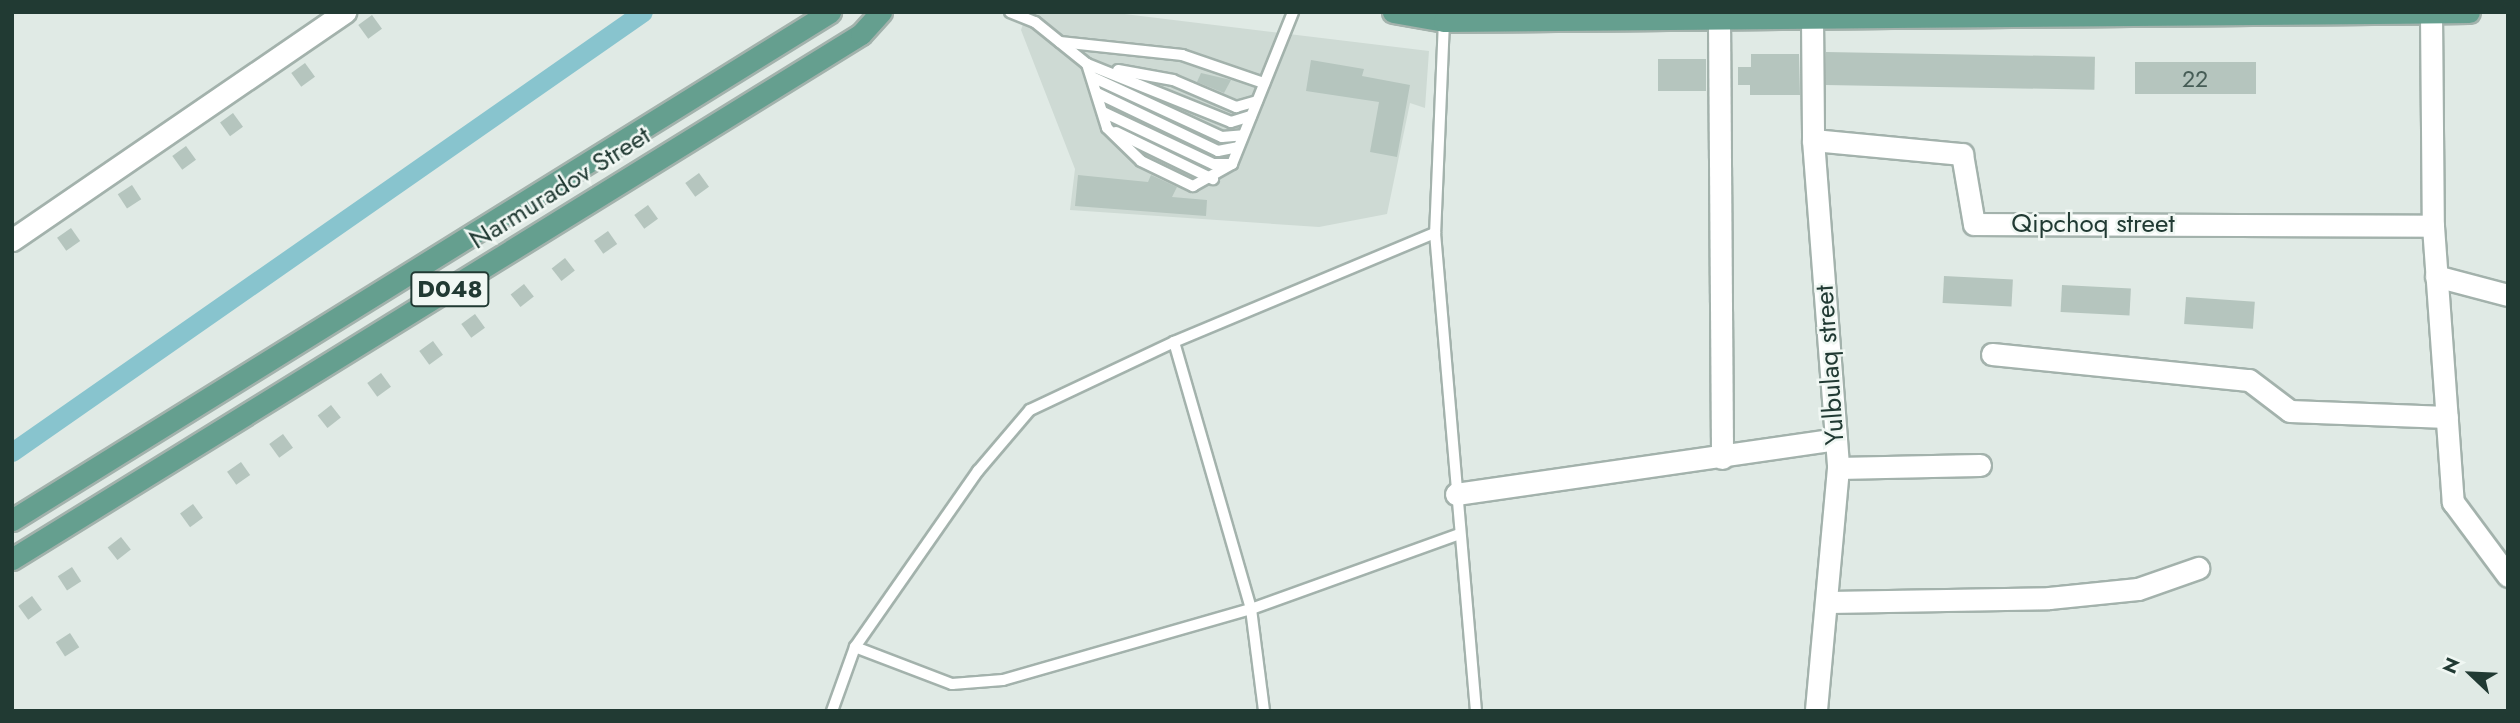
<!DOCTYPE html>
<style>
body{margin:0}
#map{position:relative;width:2520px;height:723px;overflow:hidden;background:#e0eae5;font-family:Jost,sans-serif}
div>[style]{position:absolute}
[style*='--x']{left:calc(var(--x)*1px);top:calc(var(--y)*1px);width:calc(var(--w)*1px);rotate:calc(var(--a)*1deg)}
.built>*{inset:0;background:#cedad4}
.canal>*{height:19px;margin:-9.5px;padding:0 9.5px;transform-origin:9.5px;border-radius:9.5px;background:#88c4ce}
.building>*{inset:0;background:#b5c5be;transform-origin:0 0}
.roads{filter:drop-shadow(2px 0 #a3b2ac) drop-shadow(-2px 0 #a3b2ac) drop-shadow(0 2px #a3b2ac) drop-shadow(0 -2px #a3b2ac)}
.lane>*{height:10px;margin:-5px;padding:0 5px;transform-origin:5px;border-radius:5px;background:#fff}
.street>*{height:21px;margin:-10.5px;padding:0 10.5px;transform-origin:10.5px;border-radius:10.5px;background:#fff}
.primary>*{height:21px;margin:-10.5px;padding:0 10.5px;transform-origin:10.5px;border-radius:10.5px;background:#659f8f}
span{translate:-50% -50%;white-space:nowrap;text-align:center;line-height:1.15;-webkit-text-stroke:5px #f0f7f3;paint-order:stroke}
.number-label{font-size:23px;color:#465d56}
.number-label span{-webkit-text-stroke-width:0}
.shield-label span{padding:2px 5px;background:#f0f7f3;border:2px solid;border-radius:5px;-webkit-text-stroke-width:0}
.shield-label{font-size:24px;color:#213a33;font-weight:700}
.street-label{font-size:26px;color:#213a33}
.frame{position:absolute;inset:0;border:14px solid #213a33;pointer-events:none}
.north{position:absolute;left:2436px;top:639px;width:70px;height:70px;-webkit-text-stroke:5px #f0f7f3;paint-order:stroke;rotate:293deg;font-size:19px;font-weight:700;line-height:28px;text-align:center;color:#213a33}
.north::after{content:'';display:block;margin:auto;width:24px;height:32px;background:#213a33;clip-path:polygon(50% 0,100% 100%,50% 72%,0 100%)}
</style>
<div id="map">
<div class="built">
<i style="clip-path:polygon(1027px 12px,1108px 12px,1429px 51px,1425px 108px,1410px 103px,1387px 214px,1319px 227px,1070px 210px,1075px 169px,1021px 30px)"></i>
</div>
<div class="canal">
<i style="--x:12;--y:452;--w:769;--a:-34.89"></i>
</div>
<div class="building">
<i style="left:372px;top:15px;width:17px;height:17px;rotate:54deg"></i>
<i style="left:1826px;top:52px;width:269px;height:33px;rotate:1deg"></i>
<i style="clip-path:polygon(1751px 54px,1799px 54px,1800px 95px,1750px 95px,1750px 85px,1738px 85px,1738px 67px,1751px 67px)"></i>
<i style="left:1658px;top:59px;width:48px;height:32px"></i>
<i style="clip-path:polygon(1311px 60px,1364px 69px,1362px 76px,1410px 85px,1397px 157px,1370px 152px,1379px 102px,1306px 91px)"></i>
<i style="left:2135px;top:62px;width:121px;height:32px"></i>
<i style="left:305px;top:63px;width:17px;height:17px;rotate:54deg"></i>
<i style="clip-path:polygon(1201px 73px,1231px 80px,1224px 93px,1197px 82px)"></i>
<i style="left:233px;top:113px;width:17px;height:16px;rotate:54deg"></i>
<i style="left:186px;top:146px;width:17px;height:17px;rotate:54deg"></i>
<i style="left:699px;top:173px;width:17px;height:17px;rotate:54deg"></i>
<i style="clip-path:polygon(1078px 175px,1148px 182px,1151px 175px,1177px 187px,1172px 197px,1207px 200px,1206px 216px,1075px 206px)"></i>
<i style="left:132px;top:185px;width:17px;height:17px;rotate:57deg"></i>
<i style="left:648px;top:205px;width:17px;height:17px;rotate:54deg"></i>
<i style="left:71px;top:228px;width:16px;height:17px;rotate:55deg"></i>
<i style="left:608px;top:231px;width:16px;height:17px;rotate:55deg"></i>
<i style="left:565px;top:258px;width:16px;height:17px;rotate:52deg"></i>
<i style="left:1944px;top:276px;width:69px;height:27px;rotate:3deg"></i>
<i style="left:524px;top:284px;width:16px;height:17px;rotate:52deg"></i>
<i style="left:2062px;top:285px;width:69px;height:27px;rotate:3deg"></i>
<i style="left:2186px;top:297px;width:69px;height:27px;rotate:4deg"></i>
<i style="left:475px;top:314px;width:17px;height:17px;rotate:54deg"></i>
<i style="left:433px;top:341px;width:17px;height:17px;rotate:54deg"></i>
<i style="left:381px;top:373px;width:17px;height:17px;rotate:54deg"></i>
<i style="left:331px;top:405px;width:16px;height:17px;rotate:52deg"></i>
<i style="left:283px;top:434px;width:17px;height:17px;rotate:54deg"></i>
<i style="left:241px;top:462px;width:16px;height:17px;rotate:55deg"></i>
<i style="left:193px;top:504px;width:17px;height:16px;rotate:54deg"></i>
<i style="left:121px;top:537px;width:16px;height:17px;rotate:52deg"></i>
<i style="left:72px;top:567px;width:17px;height:17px;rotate:57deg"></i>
<i style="left:32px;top:596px;width:17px;height:17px;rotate:54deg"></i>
<i style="left:70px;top:633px;width:17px;height:17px;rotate:57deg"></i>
</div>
<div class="roads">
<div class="lane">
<i style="--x:1010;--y:12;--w:27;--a:22"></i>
<i style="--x:1035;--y:22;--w:67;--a:38.9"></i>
<i style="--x:1087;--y:64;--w:155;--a:21.9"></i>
<i style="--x:1231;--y:122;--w:21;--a:-17"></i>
<i style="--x:1444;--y:21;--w:212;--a:92.4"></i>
<i style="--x:1435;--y:233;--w:480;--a:85.1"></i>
<i style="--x:1060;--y:42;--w:123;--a:6.1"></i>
<i style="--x:1182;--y:55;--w:87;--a:18.9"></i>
<i style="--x:1087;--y:64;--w:67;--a:72.6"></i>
<i style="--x:1107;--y:128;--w:47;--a:44.1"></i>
<i style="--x:1141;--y:161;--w:58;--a:25.7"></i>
<i style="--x:1193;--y:186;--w:45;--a:-29.4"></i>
<i style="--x:1232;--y:164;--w:164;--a:-68.1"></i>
<i style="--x:1118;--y:70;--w:56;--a:10.3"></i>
<i style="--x:1173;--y:80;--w:69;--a:23.2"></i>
<i style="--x:1236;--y:107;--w:22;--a:-16"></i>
<i style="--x:1092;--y:77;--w:143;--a:24.8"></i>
<i style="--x:1222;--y:137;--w:21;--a:-5"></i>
<i style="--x:1097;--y:93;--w:134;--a:25.6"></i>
<i style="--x:1218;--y:151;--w:20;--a:-11"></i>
<i style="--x:1103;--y:112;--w:122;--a:25.3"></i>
<i style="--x:1213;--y:164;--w:19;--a:0"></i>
<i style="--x:1116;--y:132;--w:108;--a:25.9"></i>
<i style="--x:1174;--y:342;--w:278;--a:73.9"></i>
<i style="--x:1251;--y:609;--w:103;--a:82.7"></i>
<i style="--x:855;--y:647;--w:104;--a:20.9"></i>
<i style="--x:952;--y:684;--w:51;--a:-4.5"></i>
<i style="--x:1003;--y:680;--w:258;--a:-16"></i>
<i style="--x:1251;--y:609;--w:221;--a:-19.8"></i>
<i style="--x:832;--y:711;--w:68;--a:-70.2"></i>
<i style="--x:855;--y:647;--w:215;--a:-55.1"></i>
<i style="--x:978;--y:471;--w:80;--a:-49.6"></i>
<i style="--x:1030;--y:410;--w:159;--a:-25.3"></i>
<i style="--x:1174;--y:342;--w:283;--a:-22.7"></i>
</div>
<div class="street">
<i style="--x:2431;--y:14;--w:212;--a:89.5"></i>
<i style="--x:2433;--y:226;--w:277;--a:85.9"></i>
<i style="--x:2453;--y:502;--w:92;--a:53.4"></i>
<i style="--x:1812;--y:18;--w:122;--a:89.5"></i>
<i style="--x:1813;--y:140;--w:329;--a:85.6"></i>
<i style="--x:1838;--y:468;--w:244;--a:95.2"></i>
<i style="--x:1719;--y:19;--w:439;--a:89.6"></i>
<i style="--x:1813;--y:140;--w:150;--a:5.4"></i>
<i style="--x:1962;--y:154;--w:71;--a:80.3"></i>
<i style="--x:1974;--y:224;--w:459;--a:0.2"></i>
<i style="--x:12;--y:240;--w:404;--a:-34.4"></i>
<i style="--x:2436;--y:276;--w:74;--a:14.8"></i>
<i style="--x:1992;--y:354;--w:258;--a:5.8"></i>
<i style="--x:2249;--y:380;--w:51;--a:37.1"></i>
<i style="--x:2290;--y:411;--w:157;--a:2.2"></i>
<i style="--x:1838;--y:468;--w:142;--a:-1.2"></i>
<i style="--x:1456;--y:494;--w:384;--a:-8.2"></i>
<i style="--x:1829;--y:602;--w:220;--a:-1"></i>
<i style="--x:2049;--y:598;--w:89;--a:-5.8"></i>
<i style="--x:2138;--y:589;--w:64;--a:-19.3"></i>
</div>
<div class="primary">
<i style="--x:1393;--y:12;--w:52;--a:10"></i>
<i style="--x:1444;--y:21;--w:1025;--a:-0.5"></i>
<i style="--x:12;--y:520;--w:963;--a:-31.84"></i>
<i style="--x:12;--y:559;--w:998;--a:-31.73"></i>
<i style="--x:861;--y:34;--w:30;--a:-48"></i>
</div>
</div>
<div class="number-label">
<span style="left:2195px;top:79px">22</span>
</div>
<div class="shield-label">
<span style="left:450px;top:289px">D048</span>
</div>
<div class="street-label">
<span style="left:560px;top:188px;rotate:-32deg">Narmuradov Street</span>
<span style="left:2093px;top:224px">Qipchoq street</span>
<span style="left:1830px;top:365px;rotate:-94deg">Yulbulaq street</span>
</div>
<div class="frame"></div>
<div class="north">N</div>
</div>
